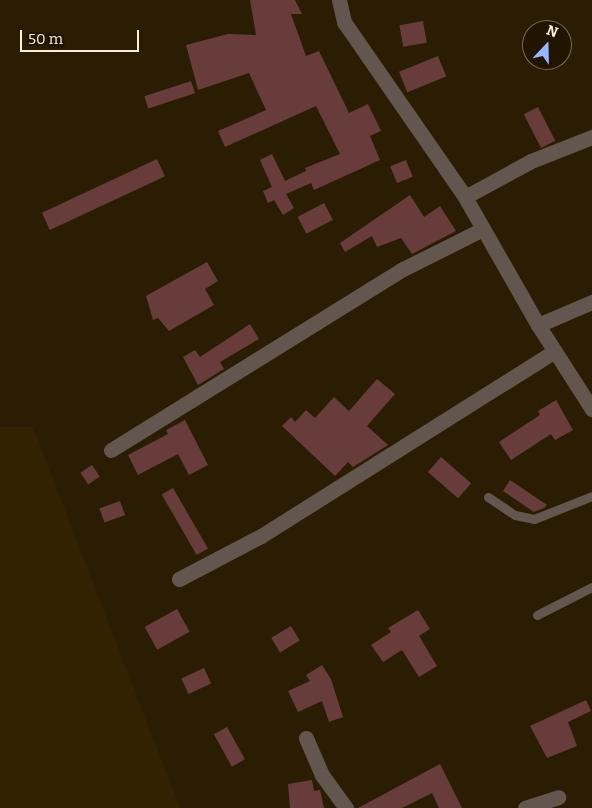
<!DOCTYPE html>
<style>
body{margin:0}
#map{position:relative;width:592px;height:808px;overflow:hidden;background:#2b1d04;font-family:Bitter,serif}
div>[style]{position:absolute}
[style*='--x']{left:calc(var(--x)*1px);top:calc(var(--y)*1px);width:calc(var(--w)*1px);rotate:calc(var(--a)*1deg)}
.built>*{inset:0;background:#332201}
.building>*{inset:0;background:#673c3b;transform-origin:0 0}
.lane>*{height:9px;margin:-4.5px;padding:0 4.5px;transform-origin:4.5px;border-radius:4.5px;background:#63564f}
.street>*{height:15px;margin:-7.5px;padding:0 7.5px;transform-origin:7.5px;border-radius:7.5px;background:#63564f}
span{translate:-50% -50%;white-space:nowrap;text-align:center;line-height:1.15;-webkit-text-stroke:4.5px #211400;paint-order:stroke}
.north{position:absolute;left:522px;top:20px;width:50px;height:50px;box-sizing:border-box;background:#211400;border:1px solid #776c5a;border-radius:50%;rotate:21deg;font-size:14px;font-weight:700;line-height:20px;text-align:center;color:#f8efe0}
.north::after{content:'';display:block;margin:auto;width:18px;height:22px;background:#96b6fd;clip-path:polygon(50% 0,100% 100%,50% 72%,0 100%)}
.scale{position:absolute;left:20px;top:30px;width:119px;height:22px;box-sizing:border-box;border:2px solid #f8efe0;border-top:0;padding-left:6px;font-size:15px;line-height:18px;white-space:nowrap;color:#f8efe0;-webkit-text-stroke:4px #211400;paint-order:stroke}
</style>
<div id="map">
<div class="built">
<i style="clip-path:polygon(0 427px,33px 427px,180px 808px,0 808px)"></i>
</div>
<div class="building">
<i style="clip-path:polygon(250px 0,295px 0,302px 14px,291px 14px,306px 56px,319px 51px,349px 113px,368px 104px,381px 131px,370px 136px,380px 160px,314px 190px,311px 183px,286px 194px,294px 208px,283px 215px,274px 200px,268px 203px,263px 191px,272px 187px,260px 160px,272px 154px,285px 181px,306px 171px,305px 168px,340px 154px,316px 106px,225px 147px,218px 131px,266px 110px,249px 73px,198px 90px,186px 45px,228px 34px,256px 35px)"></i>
<i style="left:423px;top:21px;width:22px;height:24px;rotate:80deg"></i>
<i style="left:438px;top:56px;width:22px;height:42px;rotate:68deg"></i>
<i style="left:191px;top:81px;width:13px;height:49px;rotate:72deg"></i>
<i style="left:538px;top:107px;width:38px;height:16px;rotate:63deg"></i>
<i style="left:157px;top:159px;width:19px;height:127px;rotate:65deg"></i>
<i style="left:406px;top:160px;width:18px;height:17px;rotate:68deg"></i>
<i style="clip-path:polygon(410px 195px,424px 217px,440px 206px,456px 231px,412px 254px,401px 238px,377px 247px,372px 236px,345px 252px,340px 243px)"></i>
<i style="left:324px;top:203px;width:19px;height:30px;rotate:62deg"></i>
<i style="clip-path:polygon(207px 262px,218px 281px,205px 289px,214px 305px,169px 331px,158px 318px,153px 320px,146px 296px)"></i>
<i style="clip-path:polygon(250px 324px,259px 339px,220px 362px,224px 369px,198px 385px,183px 357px,195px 350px,200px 357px)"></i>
<i style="clip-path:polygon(377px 379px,395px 394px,367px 426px,388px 445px,353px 467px,348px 462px,335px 476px,282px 426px,291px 417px,295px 422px,306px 410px,315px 418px,334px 397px,349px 411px)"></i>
<i style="clip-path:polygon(556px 400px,573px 430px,555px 440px,551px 434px,511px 460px,499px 442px,540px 415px,538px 411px)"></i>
<i style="clip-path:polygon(185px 420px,208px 465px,189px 475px,178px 454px,138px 475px,128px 455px,168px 434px,166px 430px)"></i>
<i style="left:441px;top:457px;width:40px;height:20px;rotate:41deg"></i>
<i style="left:92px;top:465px;width:14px;height:14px;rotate:56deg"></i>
<i style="clip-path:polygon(510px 480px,547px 505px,544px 508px,534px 512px,503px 491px)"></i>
<i style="left:173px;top:488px;width:70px;height:13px;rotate:60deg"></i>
<i style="left:120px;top:501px;width:15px;height:22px;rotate:70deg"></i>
<i style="left:177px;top:609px;width:26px;height:37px;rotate:61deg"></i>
<i style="clip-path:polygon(418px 610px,430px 629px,419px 636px,437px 666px,419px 677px,402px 650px,383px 662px,371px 645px,391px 632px,388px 628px)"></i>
<i style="left:291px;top:626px;width:17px;height:23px;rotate:59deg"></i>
<i style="clip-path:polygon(322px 665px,331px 679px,343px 717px,329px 722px,322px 701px,298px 712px,288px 691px,310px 681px,306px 675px)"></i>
<i style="left:204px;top:668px;width:17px;height:25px;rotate:65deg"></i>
<i style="clip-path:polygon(586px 700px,591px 711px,568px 722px,577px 746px,547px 758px,530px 726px)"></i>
<i style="left:227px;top:727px;width:37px;height:15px;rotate:61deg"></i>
<i style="clip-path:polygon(440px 764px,462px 808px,439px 808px,432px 793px,402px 808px,358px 808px)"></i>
<i style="clip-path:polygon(312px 780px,314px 791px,320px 790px,324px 808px,290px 808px,288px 784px)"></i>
</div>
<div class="lane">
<i style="--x:488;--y:497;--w:32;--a:34"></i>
<i style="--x:515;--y:515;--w:19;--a:12"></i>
<i style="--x:534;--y:519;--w:62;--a:-21.6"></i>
<i style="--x:537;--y:615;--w:62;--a:-27"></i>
</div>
<div class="street">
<i style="--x:339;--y:0;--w:23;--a:77"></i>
<i style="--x:344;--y:22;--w:213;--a:55.3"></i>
<i style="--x:465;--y:197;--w:147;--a:60.3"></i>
<i style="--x:538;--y:325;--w:100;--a:57.3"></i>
<i style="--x:465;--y:197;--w:75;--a:-28.6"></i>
<i style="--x:531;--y:161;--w:66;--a:-21.5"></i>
<i style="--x:538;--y:325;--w:59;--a:-23.1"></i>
<i style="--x:111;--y:450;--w:344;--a:-31.8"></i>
<i style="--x:403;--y:269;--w:89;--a:-26.6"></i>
<i style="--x:179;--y:579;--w:93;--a:-27.7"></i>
<i style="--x:261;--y:536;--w:347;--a:-32.2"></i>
<i style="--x:306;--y:738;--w:40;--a:66.6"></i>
<i style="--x:322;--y:775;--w:41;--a:54"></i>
<i style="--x:525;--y:808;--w:35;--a:-18"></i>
</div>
<div class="north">N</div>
<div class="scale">50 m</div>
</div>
